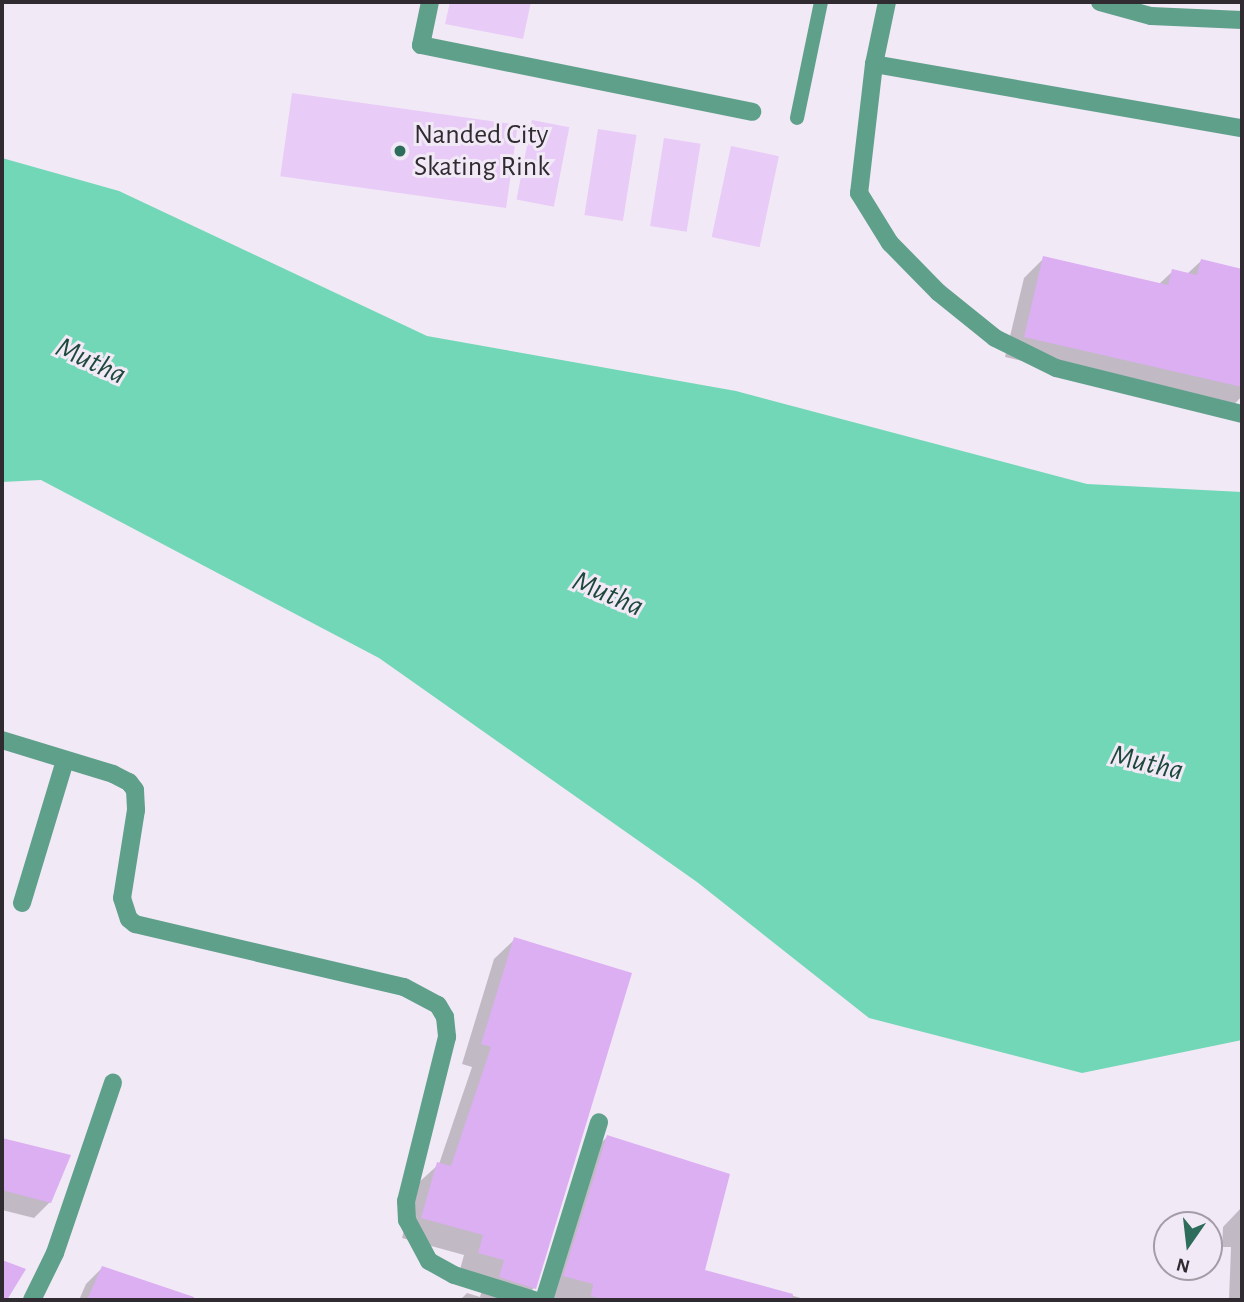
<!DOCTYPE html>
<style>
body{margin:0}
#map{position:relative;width:1244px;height:1302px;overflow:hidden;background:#f2e9f6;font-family:"Alegreya Sans",sans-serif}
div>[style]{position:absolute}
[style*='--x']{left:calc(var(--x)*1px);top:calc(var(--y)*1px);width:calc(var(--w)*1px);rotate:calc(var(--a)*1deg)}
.green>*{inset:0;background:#e8cbf7;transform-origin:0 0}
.water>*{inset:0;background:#72d7b7}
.shadow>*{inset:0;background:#0003}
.building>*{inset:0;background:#dcaef2}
.lane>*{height:14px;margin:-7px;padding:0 7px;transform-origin:7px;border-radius:7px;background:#5fa08b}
.street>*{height:18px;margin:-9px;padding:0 9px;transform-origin:9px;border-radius:9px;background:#5fa08b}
.dots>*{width:19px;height:19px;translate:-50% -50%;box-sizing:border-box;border:4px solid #f2e9f6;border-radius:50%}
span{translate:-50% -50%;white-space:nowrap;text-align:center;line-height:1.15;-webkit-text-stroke:6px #f2e9f6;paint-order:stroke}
.poi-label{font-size:28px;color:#2f2b31}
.left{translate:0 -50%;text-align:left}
.water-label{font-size:30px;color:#1d493c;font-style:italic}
.frame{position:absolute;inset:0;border:4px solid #2f2b31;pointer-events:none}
.north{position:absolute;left:1153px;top:1211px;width:70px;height:70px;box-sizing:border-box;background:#f2e9f6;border:2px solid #a49da7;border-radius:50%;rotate:194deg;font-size:19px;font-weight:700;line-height:28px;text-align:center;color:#2f2b31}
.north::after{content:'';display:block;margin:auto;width:24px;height:32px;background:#2e6d5b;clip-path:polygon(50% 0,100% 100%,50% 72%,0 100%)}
</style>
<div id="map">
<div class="green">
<i style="clip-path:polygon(450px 2px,531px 2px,523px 39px,445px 24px)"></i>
<i style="left:292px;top:93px;width:228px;height:84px;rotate:8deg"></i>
<i style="left:532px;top:120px;width:38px;height:81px;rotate:11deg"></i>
<i style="left:598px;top:129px;width:39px;height:87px;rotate:9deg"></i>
<i style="left:664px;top:138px;width:37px;height:89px;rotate:9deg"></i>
<i style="left:731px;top:146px;width:49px;height:93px;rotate:12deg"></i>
</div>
<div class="water">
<i style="clip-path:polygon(2px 158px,119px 191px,427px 336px,736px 391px,1087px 484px,1242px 492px,1242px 1040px,1082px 1073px,869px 1018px,697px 882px,379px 658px,41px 480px,2px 482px)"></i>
</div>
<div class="shadow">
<i style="clip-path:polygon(1044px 258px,1159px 284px,1173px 271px,1187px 274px,1201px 261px,1242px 270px,1242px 396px,1230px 409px,1005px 357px,1024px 278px)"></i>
<i style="clip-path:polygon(515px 939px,534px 1288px,521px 1300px,460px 1300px,467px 1293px,480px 1297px,485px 1280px,459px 1273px,464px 1255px,402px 1238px,417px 1184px,439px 1164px,472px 1067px,462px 1064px,494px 959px)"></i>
<i style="clip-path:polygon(607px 1137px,703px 1271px,808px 1300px,537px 1300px,580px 1164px)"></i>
<i style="clip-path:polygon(2px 1140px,68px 1157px,50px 1202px,34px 1218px,2px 1210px)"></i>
<i style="clip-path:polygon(1242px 1207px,1242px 1300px,1229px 1300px,1231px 1247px,1222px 1247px,1223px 1227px)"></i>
<i style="clip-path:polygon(102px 1268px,178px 1294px,175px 1300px,79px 1300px,86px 1284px)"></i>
</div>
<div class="building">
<i style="clip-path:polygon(1043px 256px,1168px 285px,1172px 269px,1197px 275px,1201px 259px,1242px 269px,1242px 387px,1024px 337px)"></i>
<i style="clip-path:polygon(514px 937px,632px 973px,536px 1289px,499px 1277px,504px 1260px,478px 1253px,483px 1235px,421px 1218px,437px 1162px,451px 1166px,491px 1047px,481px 1044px)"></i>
<i style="clip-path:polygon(607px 1135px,730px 1174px,705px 1270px,793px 1294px,792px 1300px,607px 1300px,591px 1296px,593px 1284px,563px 1276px)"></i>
<i style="clip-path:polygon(2px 1138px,71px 1155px,51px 1203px,2px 1190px)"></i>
<i style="clip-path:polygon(2px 1260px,26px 1269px,7px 1300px,2px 1300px)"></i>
<i style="clip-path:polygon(102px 1266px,194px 1297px,193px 1300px,87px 1300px)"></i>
</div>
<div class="lane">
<i style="--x:797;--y:118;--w:118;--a:-78.3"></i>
</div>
<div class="street">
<i style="--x:430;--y:2;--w:44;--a:101.8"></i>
<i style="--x:421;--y:45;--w:338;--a:11.4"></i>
<i style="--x:887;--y:2;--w:63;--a:101.8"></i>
<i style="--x:874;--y:64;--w:130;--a:96.6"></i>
<i style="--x:859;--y:193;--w:59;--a:58.2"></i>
<i style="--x:890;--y:243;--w:69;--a:45.6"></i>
<i style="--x:938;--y:292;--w:73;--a:38.9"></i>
<i style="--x:995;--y:338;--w:68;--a:26.2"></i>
<i style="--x:1056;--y:368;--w:192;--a:13.9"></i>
<i style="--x:1100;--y:2;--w:53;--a:15.4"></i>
<i style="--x:1151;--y:16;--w:91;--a:2.5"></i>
<i style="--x:874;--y:64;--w:374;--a:9.9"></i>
<i style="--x:2;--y:740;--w:116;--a:17"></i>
<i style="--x:113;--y:774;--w:18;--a:27"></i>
<i style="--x:129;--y:782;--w:10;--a:53"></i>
<i style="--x:135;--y:790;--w:20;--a:87"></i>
<i style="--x:136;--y:810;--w:89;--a:99"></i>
<i style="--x:122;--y:898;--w:22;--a:72"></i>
<i style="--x:129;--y:919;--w:8;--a:40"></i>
<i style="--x:135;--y:924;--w:276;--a:13.2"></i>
<i style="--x:404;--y:987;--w:38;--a:28"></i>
<i style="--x:438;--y:1005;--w:14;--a:60"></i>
<i style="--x:445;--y:1017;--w:20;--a:84"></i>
<i style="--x:447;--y:1037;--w:169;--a:104"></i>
<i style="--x:406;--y:1201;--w:19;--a:87"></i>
<i style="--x:407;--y:1220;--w:47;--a:61.8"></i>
<i style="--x:429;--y:1261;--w:29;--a:29"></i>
<i style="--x:454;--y:1275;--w:84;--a:17.4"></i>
<i style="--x:22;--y:903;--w:148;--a:-73.2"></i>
<i style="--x:32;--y:1300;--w:52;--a:-63.9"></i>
<i style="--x:55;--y:1253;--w:180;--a:-71.2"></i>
<i style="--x:544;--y:1300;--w:186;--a:-72.8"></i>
</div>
<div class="dots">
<i style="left:400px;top:151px;background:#2e6d5b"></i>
</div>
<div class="poi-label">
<span class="left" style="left:414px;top:151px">Nanded City<br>Skating Rink</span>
</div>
<div class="water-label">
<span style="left:91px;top:361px;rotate:25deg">Mutha</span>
<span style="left:608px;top:594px;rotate:23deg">Mutha</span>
<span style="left:1147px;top:763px;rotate:13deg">Mutha</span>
</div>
<div class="frame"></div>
<div class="north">N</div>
</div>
